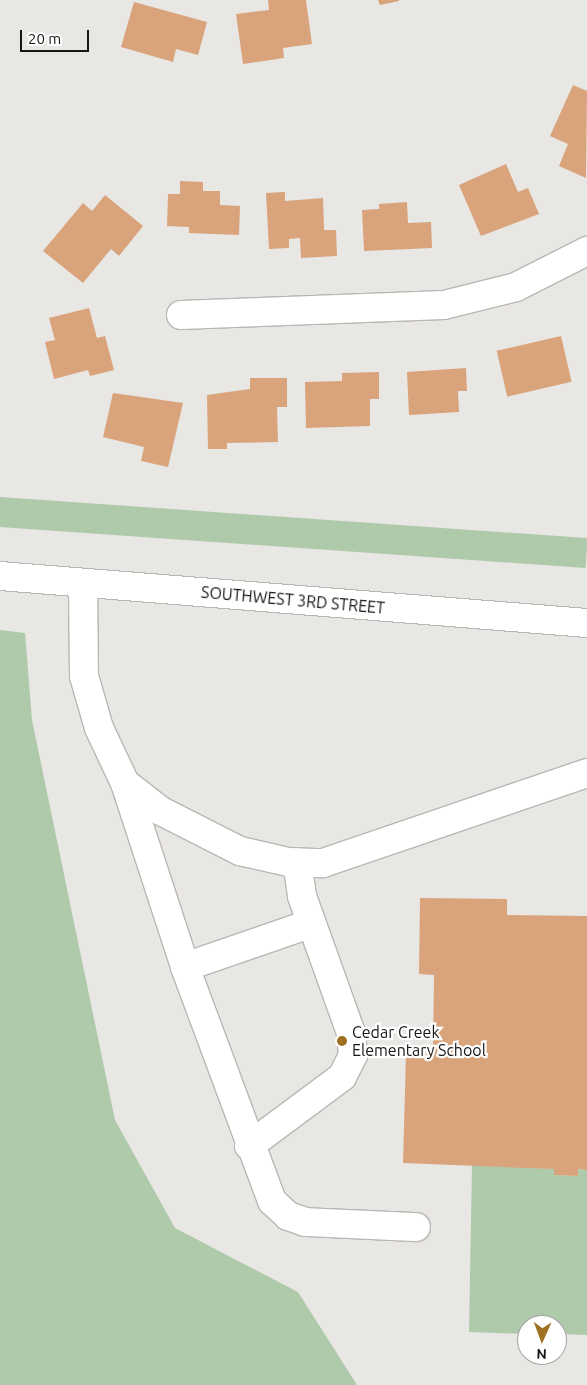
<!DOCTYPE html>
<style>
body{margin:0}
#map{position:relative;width:587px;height:1385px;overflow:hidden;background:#e9e7e4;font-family:Ubuntu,sans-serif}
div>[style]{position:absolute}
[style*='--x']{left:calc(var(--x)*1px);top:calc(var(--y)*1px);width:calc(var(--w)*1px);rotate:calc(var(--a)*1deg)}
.green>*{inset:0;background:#afc9ab;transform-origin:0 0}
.building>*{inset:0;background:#d9a37c;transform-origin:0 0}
.roads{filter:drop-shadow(1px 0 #b9b7b4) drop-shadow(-1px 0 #b9b7b4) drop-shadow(0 1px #b9b7b4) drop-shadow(0 -1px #b9b7b4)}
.minor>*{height:28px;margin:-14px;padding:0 14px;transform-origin:14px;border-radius:14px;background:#fff}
.major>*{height:28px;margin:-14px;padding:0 14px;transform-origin:14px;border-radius:14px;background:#fff}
.dots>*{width:14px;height:14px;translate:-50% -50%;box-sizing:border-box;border:2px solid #fff;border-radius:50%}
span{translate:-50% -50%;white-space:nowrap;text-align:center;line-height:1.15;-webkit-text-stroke:4.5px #fff;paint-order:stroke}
.street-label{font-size:16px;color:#171615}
.poi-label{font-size:16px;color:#171615}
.left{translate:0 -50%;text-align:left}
.north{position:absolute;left:517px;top:1315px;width:50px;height:50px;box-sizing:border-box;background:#fff;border:1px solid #a2a2a1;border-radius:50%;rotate:182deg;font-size:14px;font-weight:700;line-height:20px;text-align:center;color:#171615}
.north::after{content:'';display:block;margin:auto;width:18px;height:22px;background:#9e7222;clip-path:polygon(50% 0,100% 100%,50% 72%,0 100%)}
.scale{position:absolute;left:20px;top:30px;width:69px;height:22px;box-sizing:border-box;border:2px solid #171615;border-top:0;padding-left:6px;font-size:15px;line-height:18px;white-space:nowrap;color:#171615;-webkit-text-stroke:4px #fff;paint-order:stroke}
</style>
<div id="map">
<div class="green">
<i style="left:0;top:497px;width:589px;height:30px;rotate:4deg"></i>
<i style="clip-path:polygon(0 630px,25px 633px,32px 720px,115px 1120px,175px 1228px,298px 1292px,357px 1385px,0 1385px)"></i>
<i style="clip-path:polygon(472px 1164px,554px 1169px,554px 1175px,578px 1176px,578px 1169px,587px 1170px,587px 1335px,557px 1334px,557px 1325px,527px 1325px,527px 1334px,469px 1332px)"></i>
</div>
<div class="building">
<i style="clip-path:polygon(268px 0,306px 0,312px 44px,283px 48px,284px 58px,243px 64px,236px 14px,269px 10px)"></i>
<i style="clip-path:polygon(378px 0,399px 0,399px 1px,380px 5px)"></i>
<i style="clip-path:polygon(134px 2px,207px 22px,198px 55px,176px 49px,173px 62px,121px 47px)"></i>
<i style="clip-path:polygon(573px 85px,587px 91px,586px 178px,559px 166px,568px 144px,550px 136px)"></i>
<i style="clip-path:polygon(506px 164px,518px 192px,528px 188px,539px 214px,481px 236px,459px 185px)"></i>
<i style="clip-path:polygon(180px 181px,203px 182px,203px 191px,220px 191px,220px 205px,240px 206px,239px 235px,189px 233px,189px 227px,167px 226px,168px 194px,180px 194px)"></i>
<i style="clip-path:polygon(285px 192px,285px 201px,323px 198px,324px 230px,336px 230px,337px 256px,301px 258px,300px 238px,289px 239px,289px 248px,269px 249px,266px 193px)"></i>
<i style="clip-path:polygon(105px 195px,143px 226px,119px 256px,111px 249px,83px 283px,43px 251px,83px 203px,92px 211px)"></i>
<i style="clip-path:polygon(407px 202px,408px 223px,431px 222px,432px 248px,364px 251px,362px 210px,379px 209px,379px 204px)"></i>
<i style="clip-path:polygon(89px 308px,97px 338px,105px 336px,114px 370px,90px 376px,88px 370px,54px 379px,45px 342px,55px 340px,49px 318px)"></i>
<i style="left:561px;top:336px;width:47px;height:66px;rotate:77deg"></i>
<i style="clip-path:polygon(466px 368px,467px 391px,458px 391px,459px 412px,409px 415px,407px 372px)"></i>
<i style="clip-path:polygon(379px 372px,379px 399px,370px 399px,370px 426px,306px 428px,305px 382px,342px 381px,342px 373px)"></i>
<i style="clip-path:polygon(250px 378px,287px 378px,287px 407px,277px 407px,278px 442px,227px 443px,227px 449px,208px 449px,207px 395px,250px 389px)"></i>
<i style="clip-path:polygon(113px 393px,183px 403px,168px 467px,141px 461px,144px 447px,103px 437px)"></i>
<i style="clip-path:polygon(420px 898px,507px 899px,507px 915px,587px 916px,587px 1170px,578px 1169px,578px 1176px,554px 1175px,554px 1169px,403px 1163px,406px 1054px,433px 1054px,434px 975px,419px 974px)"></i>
</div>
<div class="roads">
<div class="minor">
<i style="--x:181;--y:315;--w:263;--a:-2.2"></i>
<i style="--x:444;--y:305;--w:74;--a:-14"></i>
<i style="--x:516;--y:287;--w:80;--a:-26.9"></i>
<i style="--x:83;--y:583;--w:93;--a:89.4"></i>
<i style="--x:84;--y:676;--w:54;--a:73.9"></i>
<i style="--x:99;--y:728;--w:61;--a:64.7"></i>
<i style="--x:125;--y:783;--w:46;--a:37.9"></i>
<i style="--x:161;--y:811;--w:89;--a:26.9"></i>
<i style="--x:240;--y:851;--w:49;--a:12.9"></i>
<i style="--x:288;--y:862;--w:35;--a:2"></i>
<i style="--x:323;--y:863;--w:279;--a:-18.8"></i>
<i style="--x:125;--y:783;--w:194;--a:71.9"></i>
<i style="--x:185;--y:967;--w:250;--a:69.6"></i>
<i style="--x:272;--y:1201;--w:22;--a:43"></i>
<i style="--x:288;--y:1216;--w:18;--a:19"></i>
<i style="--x:305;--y:1222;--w:111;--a:2.6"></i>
<i style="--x:185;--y:967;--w:134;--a:-19.1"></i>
<i style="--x:249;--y:1146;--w:116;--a:-36.6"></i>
<i style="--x:342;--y:1077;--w:25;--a:-63"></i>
<i style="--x:353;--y:1055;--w:22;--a:-95"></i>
<i style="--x:351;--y:1033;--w:145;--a:-109.7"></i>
<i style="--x:302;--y:896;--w:34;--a:-98"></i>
</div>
<div class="major">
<i style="--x:0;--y:576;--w:589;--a:4.58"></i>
</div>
</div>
<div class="dots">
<i style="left:342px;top:1041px;background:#9e7222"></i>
</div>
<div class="street-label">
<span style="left:293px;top:600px;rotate:5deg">SOUTHWEST 3RD STREET</span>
</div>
<div class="poi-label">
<span class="left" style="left:352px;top:1041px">Cedar Creek<br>Elementary School</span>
</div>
<div class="north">N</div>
<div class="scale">20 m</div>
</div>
